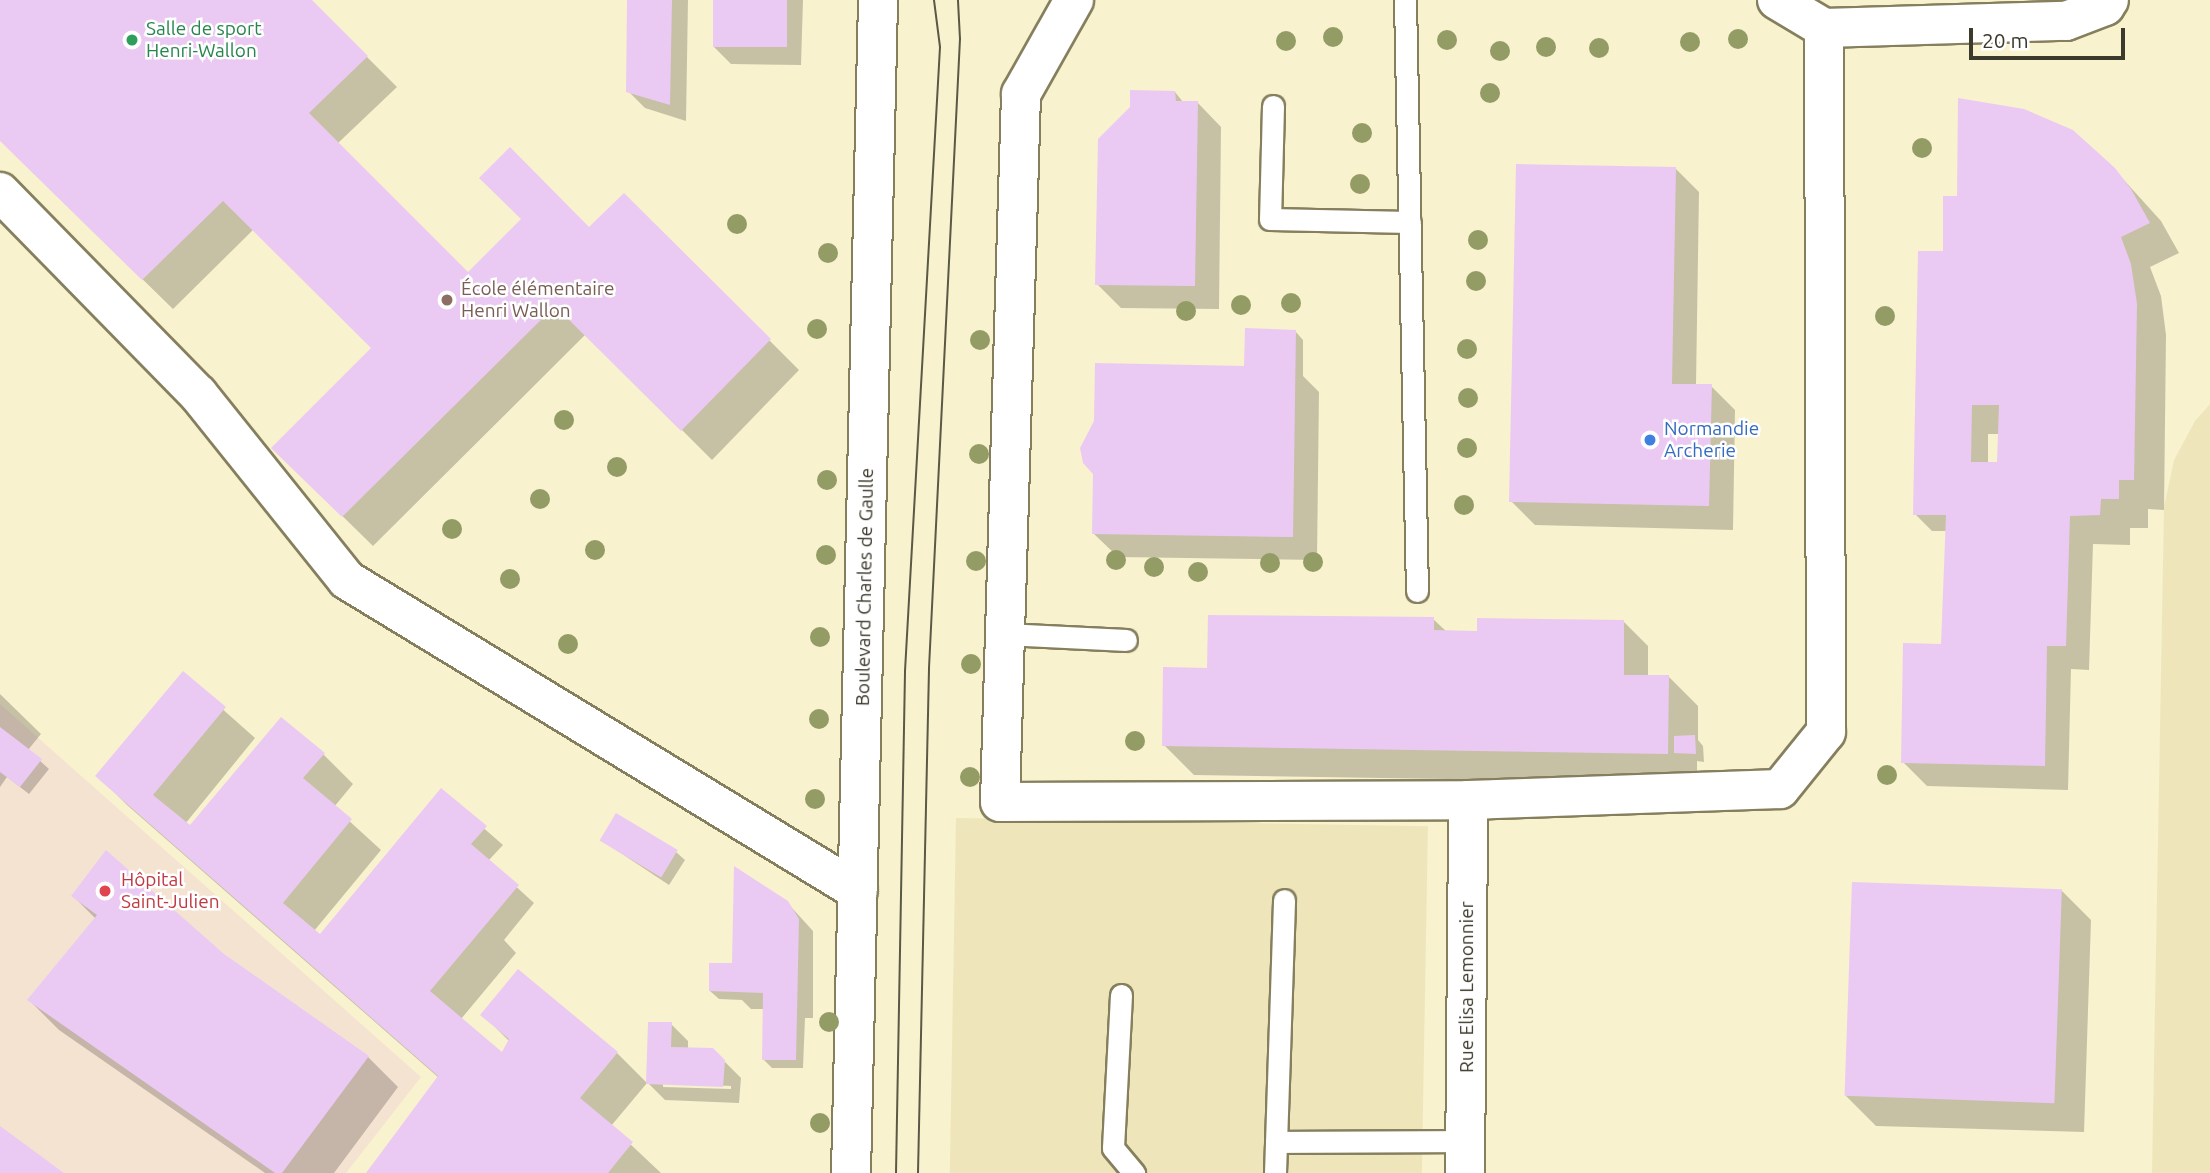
<!DOCTYPE html>
<meta charset="utf-8">
<style>
body{margin:0}
#map{position:relative;width:2210px;height:1173px;overflow:hidden;background:#f8f2ce;font-family:Ubuntu,sans-serif}
div>[style]{position:absolute}
[style*='--x']{left:calc(var(--x)*1px);top:calc(var(--y)*1px);width:calc(var(--w)*1px);rotate:calc(var(--a)*1deg)}
.built>*{inset:0;background:#eee6ba;transform-origin:0 0}
.medical>*{inset:0;background:#f5e3d2}
.shadow>*{inset:0;background:#0003}
.building>*{inset:0;background:#eacaf2;transform-origin:0 0}
.roads{filter:drop-shadow(2px 0 #857f5e) drop-shadow(-2px 0 #857f5e) drop-shadow(0 2px #857f5e) drop-shadow(0 -2px #857f5e)}
.service>*{height:21px;margin:-10.5px;padding:0 10.5px;transform-origin:10.5px;border-radius:10.5px;background:#fff}
.minor>*{height:38px;margin:-19px;padding:0 19px;transform-origin:19px;border-radius:19px;background:#fff}
.tertiary>*{height:38px;margin:-19px;padding:0 19px;transform-origin:19px;border-radius:19px;background:#fff}
.tram>*{height:2px;margin:-1px;padding:0 1px;transform-origin:1px;border-radius:1px;background:#5a5846}
.trees>*{width:20px;height:20px;margin:-10px;border-radius:50%;background:#949c66}
.dots>*{width:19px;height:19px;translate:-50% -50%;box-sizing:border-box;border:4px solid #fff;border-radius:50%}
span{translate:-50% -50%;white-space:nowrap;text-align:center;line-height:1.15;-webkit-text-stroke:5px #fff;paint-order:stroke}
.leisure-label{font-size:19px;color:#27864d}
.left{translate:0 -50%;text-align:left}
.education-label{font-size:19px;color:#785e54}
.shop-label{font-size:19px;color:#366cbe}
.street-label{font-size:19px;color:#3c3a2c}
.health-label{font-size:19px;color:#be3a42}
.scale{position:absolute;left:1969px;top:28px;width:156px;height:32px;box-sizing:border-box;border:4px solid #3c3a2c;border-top:0;padding-left:9px;font-size:21px;line-height:24px;white-space:nowrap;color:#3c3a2c;-webkit-text-stroke:5px #fff;paint-order:stroke}
</style>
<div id="map">
<div class="built">
<i style="clip-path:polygon(2210px 404px,2210px 1173px,2152px 1173px,2164px 507px,2174px 460px,2195px 421px)"></i>
<i style="left:956px;top:818px;width:472px;height:355px;rotate:1deg"></i>
</div>
<div class="medical">
<i style="clip-path:polygon(0 704px,421px 1077px,346px 1173px,0 1173px)"></i>
</div>
<div class="shadow">
<i style="clip-path:polygon(0 0,310px 0,397px 87px,337px 144px,468px 274px,589px 230px,624px 195px,799px 370px,712px 460px,586px 334px,373px 546px,273px 448px,373px 348px,254px 229px,173px 309px,0 140px)"></i>
<i style="clip-path:polygon(629px 0,688px 0,686px 121px,645px 108px,628px 91px)"></i>
<i style="clip-path:polygon(715px 0,803px 0,801px 65px,731px 64px,714px 47px)"></i>
<i style="clip-path:polygon(1175px 92px,1183px 102px,1197px 102px,1221px 127px,1219px 309px,1121px 308px,1097px 284px)"></i>
<i style="clip-path:polygon(1675px 168px,1699px 192px,1696px 386px,1711px 386px,1735px 410px,1733px 530px,1535px 525px,1511px 501px)"></i>
<i style="clip-path:polygon(evenodd,2114px 169px,2161px 221px,2179px 253px,2150px 267px,2161px 296px,2166px 335px,2164px 510px,2148px 509px,2148px 528px,2130px 528px,2130px 545px,2093px 544px,2089px 670px,2071px 669px,2068px 790px,1927px 786px,1903px 762px,1943px 646px,1947px 531px,1932px 531px,1915px 514px,1958px 198px,2114px 169px,1988px 434px,2000px 434px,1999px 467px,1988px 464px,1988px 434px)"></i>
<i style="clip-path:polygon(1295px 331px,1303px 340px,1303px 376px,1319px 392px,1317px 560px,1118px 557px,1093px 533px,1246px 367px)"></i>
<i style="clip-path:polygon(1433px 619px,1447px 632px,1478px 633px,1624px 622px,1648px 646px,1648px 676px,1668px 676px,1698px 706px,1698px 740px,1703px 746px,1704px 762px,1697px 761px,1697px 783px,1194px 775px,1164px 745px,1209px 669px)"></i>
<i style="clip-path:polygon(183px 674px,255px 738px,185px 824px,190px 828px,323px 754px,353px 784px,334px 807px,381px 850px,314px 931px,320px 936px,456px 804px,503px 845px,488px 861px,534px 903px,504px 940px,516px 953px,461px 1019px,503px 1054px,510px 1042px,483px 1015px,518px 971px,617px 1053px,647px 1083px,611px 1126px,661px 1173px,368px 1173px,439px 1078px,127px 805px,97px 775px)"></i>
<i style="clip-path:polygon(0 694px,41px 734px,28px 750px,49px 769px,29px 794px,7px 777px,0 787px)"></i>
<i style="clip-path:polygon(601px 840px,676px 852px,685px 860px,669px 885px)"></i>
<i style="clip-path:polygon(2061px 890px,2091px 920px,2084px 1132px,1876px 1126px,1846px 1096px)"></i>
<i style="clip-path:polygon(73px 896px,223px 956px,368px 1057px,398px 1087px,334px 1173px,265px 1173px,59px 1030px,29px 1000px,96px 919px)"></i>
<i style="clip-path:polygon(783px 898px,813px 931px,813px 1018px,805px 1018px,803px 1068px,772px 1068px,764px 1060px,765px 1009px,751px 1009px,742px 1000px,719px 999px,710px 991px)"></i>
<i style="clip-path:polygon(evenodd,671px 1024px,688px 1041px,688px 1049px,712px 1049px,741px 1078px,739px 1103px,665px 1100px,648px 1083px,671px 1024px,663px 1083px,731px 1086px,731px 1089px,663px 1087px,663px 1083px)"></i>
</div>
<div class="building">
<i style="clip-path:polygon(0 0,312px 0,368px 56px,309px 113px,468px 272px,521px 219px,479px 178px,510px 147px,589px 227px,624px 193px,771px 339px,681px 431px,555px 306px,342px 517px,271px 448px,371px 348px,223px 201px,142px 280px,0 141px)"></i>
<i style="clip-path:polygon(627px 0,672px 0,670px 105px,626px 92px)"></i>
<i style="left:713px;top:0;width:74px;height:47px"></i>
<i style="clip-path:polygon(1130px 90px,1175px 91px,1176px 101px,1198px 101px,1195px 286px,1095px 285px,1098px 139px,1130px 107px)"></i>
<i style="clip-path:polygon(evenodd,1958px 98px,2024px 109px,2073px 130px,2115px 168px,2131px 189px,2150px 223px,2121px 237px,2131px 264px,2137px 304px,2134px 480px,2119px 480px,2119px 499px,2101px 499px,2100px 515px,2070px 516px,2066px 646px,2047px 646px,2045px 766px,1901px 763px,1903px 643px,1941px 644px,1946px 515px,1913px 515px,1918px 251px,1943px 251px,1943px 196px,1957px 196px,1958px 98px,1972px 405px,1999px 405px,1997px 462px,1971px 462px,1972px 405px)"></i>
<i style="clip-path:polygon(1516px 164px,1676px 167px,1672px 384px,1712px 384px,1709px 506px,1509px 502px)"></i>
<i style="clip-path:polygon(1245px 328px,1296px 330px,1293px 537px,1092px 534px,1093px 474px,1083px 463px,1080px 448px,1094px 421px,1095px 363px,1244px 366px)"></i>
<i style="clip-path:polygon(1208px 615px,1434px 617px,1434px 630px,1477px 631px,1477px 618px,1624px 620px,1624px 675px,1669px 675px,1668px 754px,1162px 746px,1163px 667px,1207px 668px)"></i>
<i style="clip-path:polygon(183px 671px,226px 707px,153px 795px,190px 825px,281px 717px,325px 753px,303px 778px,352px 819px,283px 903px,320px 934px,441px 788px,487px 826px,471px 844px,519px 885px,430px 991px,502px 1052px,509px 1039px,480px 1015px,518px 969px,618px 1052px,580px 1098px,633px 1142px,608px 1173px,366px 1173px,438px 1076px,95px 776px)"></i>
<i style="clip-path:polygon(0 727px,42px 759px,20px 787px,0 772px)"></i>
<i style="clip-path:polygon(1695px 735px,1696px 754px,1674px 753px,1674px 736px)"></i>
<i style="left:616px;top:813px;width:72px;height:32px;rotate:31deg"></i>
<i style="clip-path:polygon(106px 850px,224px 954px,369px 1056px,282px 1173px,275px 1173px,27px 1000px,97px 915px,71px 896px)"></i>
<i style="clip-path:polygon(734px 866px,788px 901px,799px 919px,796px 1060px,762px 1060px,763px 993px,709px 991px,709px 963px,732px 963px)"></i>
<i style="left:1852px;top:882px;width:210px;height:214px;rotate:2deg"></i>
<i style="clip-path:polygon(648px 1022px,672px 1022px,671px 1047px,713px 1048px,725px 1060px,723px 1087px,646px 1084px)"></i>
<i style="clip-path:polygon(0 1126px,64px 1173px,0 1173px)"></i>
</div>
<div class="roads">
<div class="service">
<i style="--x:1405;--y:0;--w:591;--a:88.84"></i>
<i style="--x:1273;--y:106;--w:113;--a:91.5"></i>
<i style="--x:1270;--y:219;--w:140;--a:1.2"></i>
<i style="--x:1005;--y:634;--w:121;--a:2.8"></i>
<i style="--x:1121;--y:995;--w:153;--a:93"></i>
<i style="--x:1113;--y:1148;--w:33;--a:50"></i>
<i style="--x:1276;--y:1142;--w:190;--a:-0.3"></i>
<i style="--x:1275;--y:1173;--w:273;--a:-88.1"></i>
</div>
<div class="minor">
<i style="--x:1074;--y:0;--w:108;--a:119.4"></i>
<i style="--x:1021;--y:94;--w:708;--a:91.7"></i>
<i style="--x:1000;--y:802;--w:468;--a:-0.2"></i>
<i style="--x:1468;--y:800;--w:312;--a:-2"></i>
<i style="--x:1780;--y:789;--w:73;--a:-51.1"></i>
<i style="--x:1826;--y:732;--w:704;--a:-90.16"></i>
<i style="--x:1777;--y:0;--w:55;--a:30.8"></i>
<i style="--x:1824;--y:28;--w:242;--a:-1.7"></i>
<i style="--x:2066;--y:21;--w:42;--a:-21"></i>
<i style="--x:2105;--y:6;--w:7;--a:-56"></i>
<i style="--x:0;--y:192;--w:283;--a:45.6"></i>
<i style="--x:198;--y:394;--w:238;--a:51.3"></i>
<i style="--x:347;--y:580;--w:598;--a:31.33"></i>
<i style="--x:1465;--y:1173;--w:373;--a:-89.5"></i>
</div>
<div class="tertiary">
<i style="--x:851;--y:1173;--w:1173;--a:-88.68"></i>
</div>
</div>
<div class="tram">
<i style="--x:896;--y:1173;--w:502;--a:-88.97"></i>
<i style="--x:905;--y:671;--w:625;--a:-86.79"></i>
<i style="--x:940;--y:47;--w:47;--a:-97.3"></i>
<i style="--x:918;--y:1173;--w:505;--a:-88.75"></i>
<i style="--x:929;--y:668;--w:630;--a:-87.18"></i>
<i style="--x:960;--y:39;--w:39;--a:-93"></i>
</div>
<div class="trees">
<i style="left:1333px;top:37px"></i>
<i style="left:1738px;top:39px"></i>
<i style="left:1447px;top:40px"></i>
<i style="left:1286px;top:41px"></i>
<i style="left:1690px;top:42px"></i>
<i style="left:1546px;top:47px"></i>
<i style="left:1599px;top:48px"></i>
<i style="left:1500px;top:51px"></i>
<i style="left:1490px;top:93px"></i>
<i style="left:1362px;top:133px"></i>
<i style="left:1922px;top:148px"></i>
<i style="left:1360px;top:184px"></i>
<i style="left:737px;top:224px"></i>
<i style="left:1478px;top:240px"></i>
<i style="left:828px;top:253px"></i>
<i style="left:1476px;top:281px"></i>
<i style="left:1291px;top:303px"></i>
<i style="left:1241px;top:305px"></i>
<i style="left:1186px;top:311px"></i>
<i style="left:1885px;top:316px"></i>
<i style="left:817px;top:329px"></i>
<i style="left:980px;top:340px"></i>
<i style="left:1467px;top:349px"></i>
<i style="left:1468px;top:398px"></i>
<i style="left:564px;top:420px"></i>
<i style="left:1467px;top:448px"></i>
<i style="left:979px;top:454px"></i>
<i style="left:617px;top:467px"></i>
<i style="left:827px;top:480px"></i>
<i style="left:540px;top:499px"></i>
<i style="left:1464px;top:505px"></i>
<i style="left:452px;top:529px"></i>
<i style="left:595px;top:550px"></i>
<i style="left:826px;top:555px"></i>
<i style="left:1116px;top:560px"></i>
<i style="left:976px;top:561px"></i>
<i style="left:1313px;top:562px"></i>
<i style="left:1270px;top:563px"></i>
<i style="left:1154px;top:567px"></i>
<i style="left:1198px;top:572px"></i>
<i style="left:510px;top:579px"></i>
<i style="left:820px;top:637px"></i>
<i style="left:568px;top:644px"></i>
<i style="left:971px;top:664px"></i>
<i style="left:819px;top:719px"></i>
<i style="left:1135px;top:741px"></i>
<i style="left:1887px;top:775px"></i>
<i style="left:970px;top:777px"></i>
<i style="left:815px;top:799px"></i>
<i style="left:829px;top:1022px"></i>
<i style="left:820px;top:1123px"></i>
</div>
<div class="dots">
<i style="left:132px;top:40px;background:#2e9e5b"></i>
<i style="left:447px;top:300px;background:#8d6e63"></i>
<i style="left:1650px;top:440px;background:#3f7fe0"></i>
<i style="left:105px;top:891px;background:#e0444e"></i>
</div>
<div class="leisure-label">
<span class="left" style="left:146px;top:40px">Salle de sport<br>Henri-Wallon</span>
</div>
<div class="education-label">
<span class="left" style="left:461px;top:300px">École élémentaire<br>Henri Wallon</span>
</div>
<div class="shop-label">
<span class="left" style="left:1664px;top:440px">Normandie<br>Archerie</span>
</div>
<div class="street-label">
<span style="left:865px;top:587px;rotate:-89deg">Boulevard Charles de Gaulle</span>
<span style="left:1467px;top:987px;rotate:-90deg">Rue Elisa Lemonnier</span>
</div>
<div class="health-label">
<span class="left" style="left:121px;top:891px">Hôpital<br>Saint-Julien</span>
</div>
<div class="scale">20 m</div>
</div>
